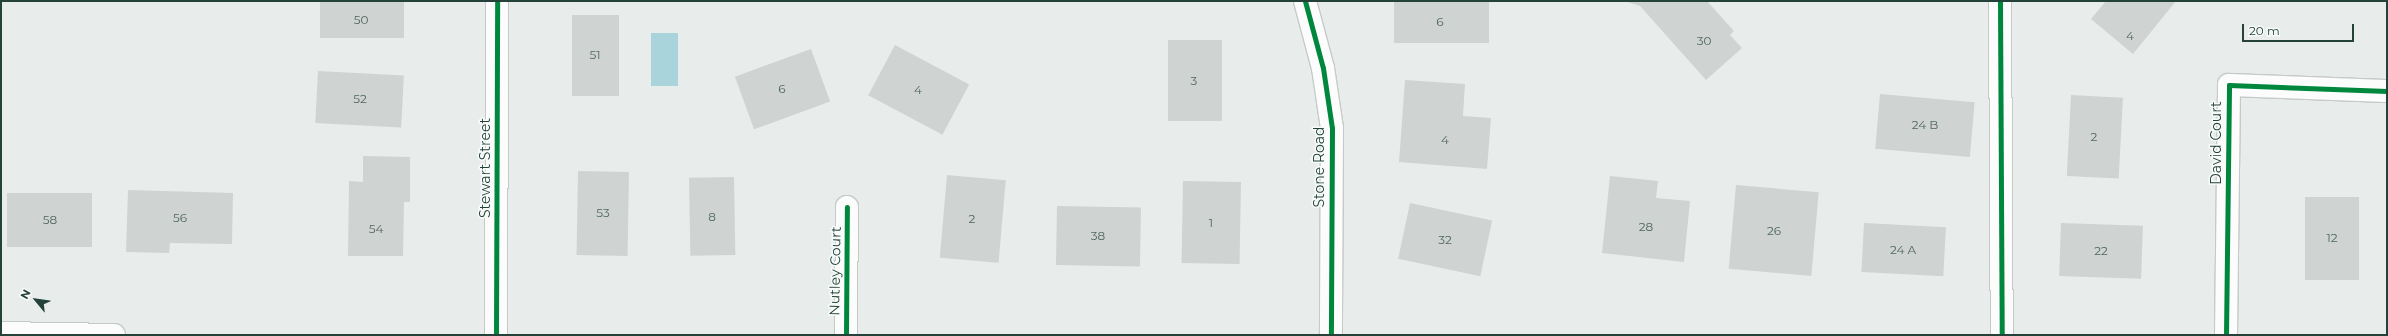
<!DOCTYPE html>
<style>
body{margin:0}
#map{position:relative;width:2388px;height:336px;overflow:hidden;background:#e8edeb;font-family:Montserrat,sans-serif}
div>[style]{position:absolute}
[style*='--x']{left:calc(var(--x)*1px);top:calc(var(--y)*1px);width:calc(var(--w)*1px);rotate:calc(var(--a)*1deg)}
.water>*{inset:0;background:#a9d4db;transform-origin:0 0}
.building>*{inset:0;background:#cfd4d2;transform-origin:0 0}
.roads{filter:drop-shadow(1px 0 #c5cac8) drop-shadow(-1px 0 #c5cac8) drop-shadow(0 1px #c5cac8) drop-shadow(0 -1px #c5cac8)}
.minor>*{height:22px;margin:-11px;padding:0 11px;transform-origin:11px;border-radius:11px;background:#fcfcfc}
.cycleway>*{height:5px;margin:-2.5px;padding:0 2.5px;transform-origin:2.5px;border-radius:2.5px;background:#00873e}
span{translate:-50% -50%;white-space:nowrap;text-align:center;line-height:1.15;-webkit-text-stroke:3px #f7fbf9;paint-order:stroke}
.number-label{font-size:12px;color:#506761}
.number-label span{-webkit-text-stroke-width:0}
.street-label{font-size:14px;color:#24423a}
.frame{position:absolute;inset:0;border:2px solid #24423a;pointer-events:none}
.north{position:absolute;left:16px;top:280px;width:40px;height:40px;-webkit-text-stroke:3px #f7fbf9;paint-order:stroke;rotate:299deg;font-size:11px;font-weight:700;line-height:16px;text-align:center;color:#24423a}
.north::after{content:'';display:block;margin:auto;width:14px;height:18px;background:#24423a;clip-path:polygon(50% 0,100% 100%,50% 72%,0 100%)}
.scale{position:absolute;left:2242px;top:24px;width:112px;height:18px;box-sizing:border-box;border:2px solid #24423a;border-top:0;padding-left:5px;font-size:12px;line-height:14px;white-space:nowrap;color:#24423a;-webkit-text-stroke:3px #f7fbf9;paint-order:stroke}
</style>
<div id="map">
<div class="water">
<i style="left:651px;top:33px;width:27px;height:53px"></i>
</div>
<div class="building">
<i style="left:320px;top:1px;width:84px;height:37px"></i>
<i style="left:1394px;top:1px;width:95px;height:42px"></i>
<i style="clip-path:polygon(1624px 1px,1707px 1px,1734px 31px,1730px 35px,1742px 48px,1706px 80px,1640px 6px)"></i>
<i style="clip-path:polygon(2106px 1px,2176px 1px,2133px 54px,2091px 19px)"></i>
<i style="left:572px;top:15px;width:47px;height:81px"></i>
<i style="left:1168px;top:40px;width:54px;height:81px"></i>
<i style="left:895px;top:45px;width:84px;height:57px;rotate:28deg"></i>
<i style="left:811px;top:49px;width:56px;height:81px;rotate:70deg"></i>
<i style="left:318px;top:71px;width:86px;height:52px;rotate:3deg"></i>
<i style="clip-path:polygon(1405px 80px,1465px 84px,1463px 116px,1491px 118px,1487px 169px,1399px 162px)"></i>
<i style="left:1880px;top:94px;width:95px;height:55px;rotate:5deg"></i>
<i style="left:2071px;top:95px;width:52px;height:81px;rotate:3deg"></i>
<i style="clip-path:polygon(363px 156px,410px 157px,410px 202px,404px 202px,403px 256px,348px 256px,349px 181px,363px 182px)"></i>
<i style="left:578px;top:171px;width:51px;height:84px;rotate:1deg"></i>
<i style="left:947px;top:175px;width:59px;height:83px;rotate:5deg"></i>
<i style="clip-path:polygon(1610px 176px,1658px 181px,1656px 198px,1690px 201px,1684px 262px,1602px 253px)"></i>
<i style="left:734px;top:177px;width:78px;height:45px;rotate:89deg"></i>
<i style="left:1183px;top:181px;width:58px;height:82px;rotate:1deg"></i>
<i style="left:1736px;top:185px;width:83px;height:84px;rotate:5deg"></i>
<i style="clip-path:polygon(128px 190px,233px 193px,232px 244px,170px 243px,169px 253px,126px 252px)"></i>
<i style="left:7px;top:193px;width:85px;height:54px"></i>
<i style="left:2305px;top:197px;width:54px;height:83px"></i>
<i style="left:1410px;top:203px;width:84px;height:57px;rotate:12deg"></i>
<i style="left:1057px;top:206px;width:84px;height:59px;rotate:1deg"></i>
<i style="left:1864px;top:223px;width:82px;height:49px;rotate:3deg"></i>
<i style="left:2061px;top:223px;width:82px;height:53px;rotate:2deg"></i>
</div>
<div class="roads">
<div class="minor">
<i style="--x:1305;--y:1;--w:69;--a:75"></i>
<i style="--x:1323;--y:68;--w:61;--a:81.5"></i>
<i style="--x:1332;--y:128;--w:207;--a:90.3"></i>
<i style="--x:2000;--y:1;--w:334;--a:89.7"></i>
<i style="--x:1;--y:333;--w:113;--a:1"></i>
<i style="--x:496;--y:335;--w:334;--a:-89.8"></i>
<i style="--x:846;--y:335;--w:128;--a:-89.6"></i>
<i style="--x:2226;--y:335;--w:250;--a:-89.3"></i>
<i style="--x:2229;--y:85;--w:158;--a:2.2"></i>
</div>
</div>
<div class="cycleway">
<i style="--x:1305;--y:1;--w:69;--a:75"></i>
<i style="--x:1323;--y:68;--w:61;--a:81.5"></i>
<i style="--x:1332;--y:128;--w:207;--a:90.3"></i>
<i style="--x:2000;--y:1;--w:334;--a:89.7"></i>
<i style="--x:496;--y:335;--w:334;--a:-89.8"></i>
<i style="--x:846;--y:335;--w:128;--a:-89.6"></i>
<i style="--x:2226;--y:335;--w:250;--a:-89.3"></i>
<i style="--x:2229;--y:85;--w:158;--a:2.2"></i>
</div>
<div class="number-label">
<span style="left:361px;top:20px">50</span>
<span style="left:1440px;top:22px">6</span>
<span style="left:2130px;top:36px">4</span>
<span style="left:1704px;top:41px">30</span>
<span style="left:595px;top:55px">51</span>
<span style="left:1194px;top:81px">3</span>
<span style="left:782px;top:89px">6</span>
<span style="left:918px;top:90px">4</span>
<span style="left:360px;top:99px">52</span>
<span style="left:1925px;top:125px">24 B</span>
<span style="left:2094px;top:137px">2</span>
<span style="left:1445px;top:140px">4</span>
<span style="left:603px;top:213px">53</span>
<span style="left:712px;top:217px">8</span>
<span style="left:180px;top:218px">56</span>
<span style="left:972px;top:219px">2</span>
<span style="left:50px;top:220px">58</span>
<span style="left:1211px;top:223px">1</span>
<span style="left:1646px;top:227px">28</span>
<span style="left:376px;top:229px">54</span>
<span style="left:1774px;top:231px">26</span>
<span style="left:1098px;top:236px">38</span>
<span style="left:2332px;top:238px">12</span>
<span style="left:1445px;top:240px">32</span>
<span style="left:1903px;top:250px">24 A</span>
<span style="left:2101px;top:251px">22</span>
</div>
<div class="street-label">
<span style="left:2216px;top:143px;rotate:-90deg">David Court</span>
<span style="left:1319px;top:167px;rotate:-90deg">Stone Road</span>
<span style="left:485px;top:168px;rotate:-90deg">Stewart Street</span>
<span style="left:835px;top:271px;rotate:-89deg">Nutley Court</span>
</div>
<div class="frame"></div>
<div class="north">N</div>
<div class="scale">20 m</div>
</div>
